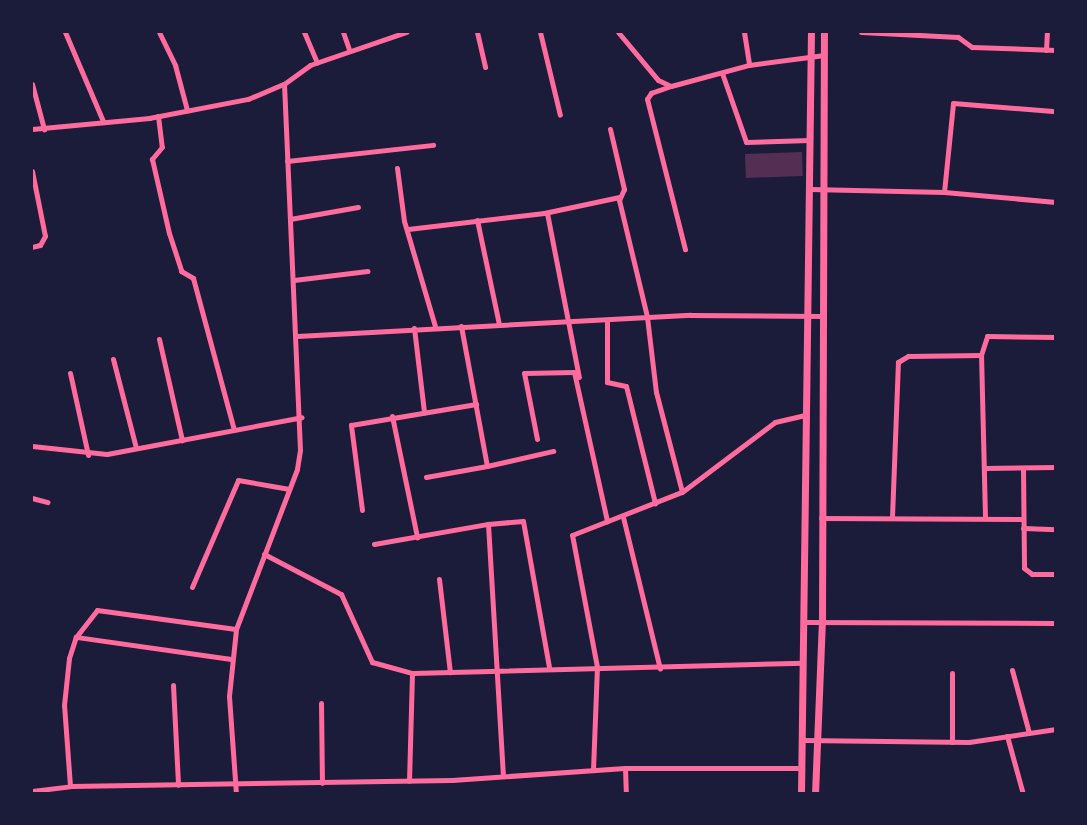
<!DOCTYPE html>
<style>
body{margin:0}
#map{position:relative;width:1087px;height:825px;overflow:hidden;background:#1b1b3a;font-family:Rubik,sans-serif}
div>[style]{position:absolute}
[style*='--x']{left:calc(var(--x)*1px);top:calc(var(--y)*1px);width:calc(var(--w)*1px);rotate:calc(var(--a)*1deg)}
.building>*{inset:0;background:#542f53;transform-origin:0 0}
.minor>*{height:5px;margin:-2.5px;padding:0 2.5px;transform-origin:2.5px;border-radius:2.5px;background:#ff6b9d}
.secondary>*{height:7px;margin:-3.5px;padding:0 3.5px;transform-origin:3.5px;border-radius:3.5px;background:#ff6b9d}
span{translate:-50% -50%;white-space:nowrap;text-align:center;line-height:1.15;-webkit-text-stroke:7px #1b1b3a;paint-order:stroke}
.frame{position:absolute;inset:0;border:33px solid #1b1b3a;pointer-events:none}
</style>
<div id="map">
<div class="building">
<i style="left:802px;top:152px;width:24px;height:57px;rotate:88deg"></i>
</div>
<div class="minor">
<i style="--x:65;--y:32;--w:97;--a:66.9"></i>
<i style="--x:159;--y:32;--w:37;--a:64"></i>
<i style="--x:175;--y:65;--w:47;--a:75.1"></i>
<i style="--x:304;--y:32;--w:33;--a:67"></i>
<i style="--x:343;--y:32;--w:18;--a:71"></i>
<i style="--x:477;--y:32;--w:36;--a:77"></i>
<i style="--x:540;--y:32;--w:85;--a:76.5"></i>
<i style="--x:618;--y:32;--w:62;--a:50.2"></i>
<i style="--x:658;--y:80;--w:14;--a:25"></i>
<i style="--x:671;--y:86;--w:81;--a:-15.1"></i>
<i style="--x:749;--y:65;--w:76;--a:-7.6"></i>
<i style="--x:744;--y:32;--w:33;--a:81"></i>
<i style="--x:861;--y:32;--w:97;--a:3"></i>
<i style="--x:958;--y:37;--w:17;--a:36"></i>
<i style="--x:972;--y:47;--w:84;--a:2"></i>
<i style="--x:1046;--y:50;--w:18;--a:-87"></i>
<i style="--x:722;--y:73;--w:73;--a:70.8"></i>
<i style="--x:746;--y:142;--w:64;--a:-1.8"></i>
<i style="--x:32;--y:84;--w:47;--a:75.1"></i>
<i style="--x:668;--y:87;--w:18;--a:161"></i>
<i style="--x:651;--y:93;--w:7;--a:124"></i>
<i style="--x:647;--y:99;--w:155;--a:75.8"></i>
<i style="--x:158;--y:116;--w:31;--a:83"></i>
<i style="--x:162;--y:147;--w:16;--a:130"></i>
<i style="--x:152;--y:159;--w:76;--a:77.1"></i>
<i style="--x:169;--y:233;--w:40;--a:72"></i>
<i style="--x:181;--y:271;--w:14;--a:30"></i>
<i style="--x:193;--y:278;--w:157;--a:74.9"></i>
<i style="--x:32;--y:129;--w:118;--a:-5.4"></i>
<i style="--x:149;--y:118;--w:101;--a:-10.9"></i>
<i style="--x:248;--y:99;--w:39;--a:-23"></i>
<i style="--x:284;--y:84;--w:32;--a:-36"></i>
<i style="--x:310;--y:65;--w:102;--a:-19"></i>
<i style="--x:610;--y:129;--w:62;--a:76.9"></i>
<i style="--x:624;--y:189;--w:12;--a:114"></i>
<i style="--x:619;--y:200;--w:120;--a:76.5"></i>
<i style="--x:647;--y:317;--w:76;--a:83.2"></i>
<i style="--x:656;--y:392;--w:103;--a:75.4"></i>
<i style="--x:682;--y:492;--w:116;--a:-37"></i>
<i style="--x:775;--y:422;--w:32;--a:-13"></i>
<i style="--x:287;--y:161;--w:147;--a:-6.3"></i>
<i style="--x:397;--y:168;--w:53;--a:82.5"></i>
<i style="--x:404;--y:221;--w:109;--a:73.6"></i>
<i style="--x:32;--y:171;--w:66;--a:78.7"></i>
<i style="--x:45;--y:236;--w:10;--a:119"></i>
<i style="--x:40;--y:245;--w:8;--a:166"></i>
<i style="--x:810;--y:189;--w:134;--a:1.3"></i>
<i style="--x:944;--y:192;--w:112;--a:5.1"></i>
<i style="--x:944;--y:192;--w:89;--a:-84.2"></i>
<i style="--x:953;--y:103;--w:100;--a:4.6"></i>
<i style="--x:547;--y:213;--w:167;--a:79"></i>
<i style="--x:290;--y:219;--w:69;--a:-10"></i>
<i style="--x:477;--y:220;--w:106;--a:78.1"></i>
<i style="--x:408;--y:229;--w:137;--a:-6.7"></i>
<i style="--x:544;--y:213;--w:77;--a:-12"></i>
<i style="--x:294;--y:280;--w:74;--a:-7"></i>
<i style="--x:607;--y:320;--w:62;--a:90"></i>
<i style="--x:607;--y:382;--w:19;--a:12"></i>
<i style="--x:626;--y:386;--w:121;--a:76.1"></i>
<i style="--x:461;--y:326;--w:142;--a:79.5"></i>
<i style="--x:487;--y:466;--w:68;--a:-12.8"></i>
<i style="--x:414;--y:328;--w:85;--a:83.2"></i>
<i style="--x:297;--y:336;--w:394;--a:-3.1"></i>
<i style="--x:690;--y:315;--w:132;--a:0.4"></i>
<i style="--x:159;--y:339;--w:104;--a:77.2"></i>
<i style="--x:113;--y:359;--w:92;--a:75.5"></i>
<i style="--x:70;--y:373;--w:84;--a:77.6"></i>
<i style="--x:392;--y:416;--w:124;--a:78.3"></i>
<i style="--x:537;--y:439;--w:67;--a:-101.1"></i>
<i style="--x:524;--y:373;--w:50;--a:-1.1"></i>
<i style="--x:574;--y:372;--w:153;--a:77.5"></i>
<i style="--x:32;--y:446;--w:75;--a:6.1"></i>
<i style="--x:107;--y:454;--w:198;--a:-10.7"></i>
<i style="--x:984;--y:468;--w:72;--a:-0.8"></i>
<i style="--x:1023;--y:468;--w:100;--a:89.4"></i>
<i style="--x:1024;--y:568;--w:10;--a:37"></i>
<i style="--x:1032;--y:574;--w:24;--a:0"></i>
<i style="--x:426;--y:477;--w:62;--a:-10.2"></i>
<i style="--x:32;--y:498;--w:16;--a:15"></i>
<i style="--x:362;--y:510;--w:86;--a:-97.4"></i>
<i style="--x:351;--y:425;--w:127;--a:-9.5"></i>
<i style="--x:623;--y:517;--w:156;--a:76.3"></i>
<i style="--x:892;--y:517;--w:155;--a:-87.8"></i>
<i style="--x:898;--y:362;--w:12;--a:-31"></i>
<i style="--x:908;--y:356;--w:73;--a:-0.8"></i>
<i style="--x:985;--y:517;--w:162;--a:-91.4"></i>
<i style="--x:981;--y:355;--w:20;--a:-72"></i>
<i style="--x:987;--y:336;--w:69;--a:0.8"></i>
<i style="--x:821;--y:518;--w:202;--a:0.3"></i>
<i style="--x:488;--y:524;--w:35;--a:-5"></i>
<i style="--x:523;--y:521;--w:148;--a:79.9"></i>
<i style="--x:1023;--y:528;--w:33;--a:2"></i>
<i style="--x:374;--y:544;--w:116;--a:-10"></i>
<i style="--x:488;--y:524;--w:252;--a:86.6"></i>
<i style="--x:264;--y:554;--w:87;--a:27.5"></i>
<i style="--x:341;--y:594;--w:75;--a:65.5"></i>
<i style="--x:372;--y:662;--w:41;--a:15.4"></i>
<i style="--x:439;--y:579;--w:94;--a:83.3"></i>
<i style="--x:192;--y:587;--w:116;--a:-66.7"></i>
<i style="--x:238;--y:480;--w:52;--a:10"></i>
<i style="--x:803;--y:622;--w:253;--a:0.2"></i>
<i style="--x:231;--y:659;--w:157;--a:-171.9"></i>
<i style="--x:76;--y:637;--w:34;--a:-52"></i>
<i style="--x:97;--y:610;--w:140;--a:7.8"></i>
<i style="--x:1012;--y:670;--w:65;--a:74.9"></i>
<i style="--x:952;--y:673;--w:69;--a:90"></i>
<i style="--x:173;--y:685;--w:100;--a:87.1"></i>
<i style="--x:321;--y:703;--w:80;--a:89.3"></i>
<i style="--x:1007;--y:736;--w:60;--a:74.6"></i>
<i style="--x:802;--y:740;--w:167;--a:0.7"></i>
<i style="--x:969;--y:742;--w:88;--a:-8.5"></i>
<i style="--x:625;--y:768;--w:26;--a:88"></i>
<i style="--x:593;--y:770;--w:103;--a:-87.8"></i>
<i style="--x:597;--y:667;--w:134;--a:-100.7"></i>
<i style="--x:572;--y:535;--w:118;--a:-21.4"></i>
<i style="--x:409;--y:781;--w:108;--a:-88.4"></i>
<i style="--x:412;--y:673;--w:391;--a:-1.5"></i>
<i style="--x:70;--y:786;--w:81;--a:-94.2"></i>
<i style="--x:64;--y:705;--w:47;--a:-83.9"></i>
<i style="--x:69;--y:658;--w:22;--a:-72"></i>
<i style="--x:32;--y:791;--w:38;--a:-7"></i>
<i style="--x:70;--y:786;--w:382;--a:-0.9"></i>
<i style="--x:452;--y:780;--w:173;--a:-4"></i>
<i style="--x:625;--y:768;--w:177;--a:0"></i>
<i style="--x:236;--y:794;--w:98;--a:-94.1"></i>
<i style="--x:229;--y:696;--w:67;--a:-84"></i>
<i style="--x:236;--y:629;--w:171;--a:-69.1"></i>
<i style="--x:297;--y:469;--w:19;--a:-81"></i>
<i style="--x:300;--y:450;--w:366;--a:-92.5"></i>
</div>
<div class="secondary">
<i style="--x:801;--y:794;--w:762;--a:-89.25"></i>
<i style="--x:815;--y:794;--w:171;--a:-87.7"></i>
<i style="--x:822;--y:623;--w:591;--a:-89.81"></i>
</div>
<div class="frame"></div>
</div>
